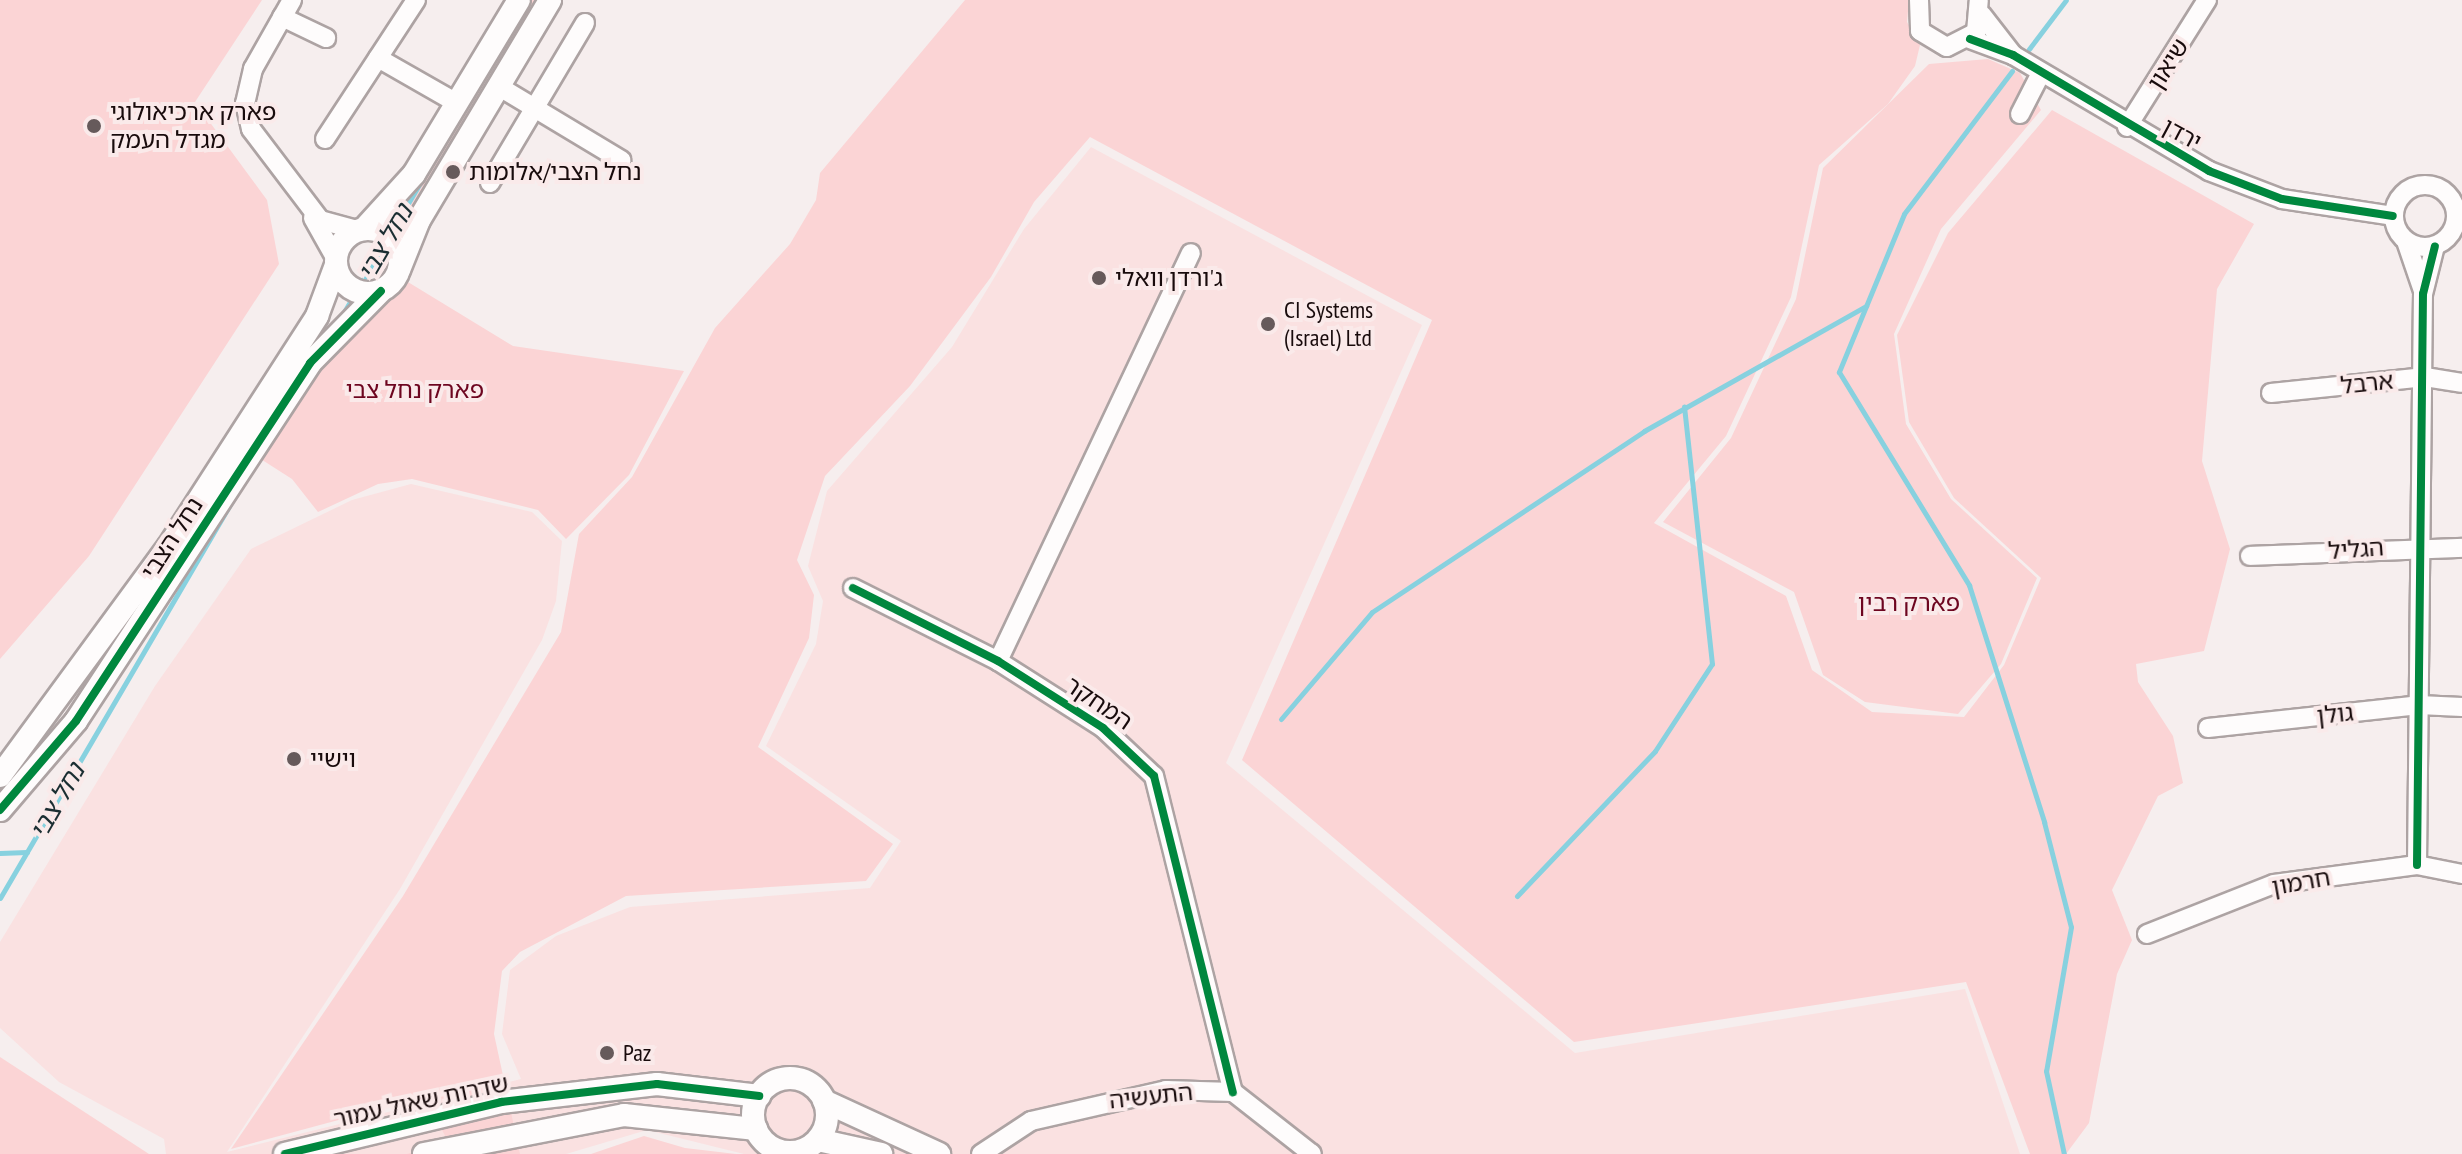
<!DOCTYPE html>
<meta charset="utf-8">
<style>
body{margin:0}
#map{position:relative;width:2462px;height:1154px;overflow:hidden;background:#f6eeee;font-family:"PT Sans Narrow","Noto Sans Hebrew",sans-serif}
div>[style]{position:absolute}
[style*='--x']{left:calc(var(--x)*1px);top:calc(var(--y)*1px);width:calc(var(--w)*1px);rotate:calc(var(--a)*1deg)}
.built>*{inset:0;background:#fae1e1}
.green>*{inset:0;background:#fbd4d5}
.stream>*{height:5px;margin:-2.5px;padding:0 2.5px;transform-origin:2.5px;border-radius:2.5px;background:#87d1df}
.roads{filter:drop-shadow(2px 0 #ada3a3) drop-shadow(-2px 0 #ada3a3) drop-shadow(0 2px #ada3a3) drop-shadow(0 -2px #ada3a3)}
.minor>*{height:18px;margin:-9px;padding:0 9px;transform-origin:9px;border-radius:9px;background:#fefcfc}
.minor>.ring{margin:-9px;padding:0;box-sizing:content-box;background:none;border:18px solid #fefcfc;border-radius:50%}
.tertiary>*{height:22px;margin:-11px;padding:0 11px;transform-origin:11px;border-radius:11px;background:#fefcfc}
.tertiary>.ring{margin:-11px;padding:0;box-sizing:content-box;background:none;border:22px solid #fefcfc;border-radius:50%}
.cycleway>*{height:8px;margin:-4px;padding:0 4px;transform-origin:4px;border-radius:4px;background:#00873e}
.dots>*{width:22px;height:22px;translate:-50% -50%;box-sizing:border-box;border:4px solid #faeaea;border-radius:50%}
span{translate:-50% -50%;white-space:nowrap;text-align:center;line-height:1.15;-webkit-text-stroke:8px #faeaea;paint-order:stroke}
.street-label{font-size:24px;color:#180b0c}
.poi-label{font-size:24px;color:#180b0c}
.left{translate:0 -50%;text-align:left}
.park-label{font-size:24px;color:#6d0620}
.water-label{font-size:26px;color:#1b2e32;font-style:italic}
</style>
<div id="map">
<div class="built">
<i style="clip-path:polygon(1091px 147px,1422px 325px,1226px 763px,1575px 1053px,1965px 989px,2020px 1154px,744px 1154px,647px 1130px,566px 1154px,166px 1154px,164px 1139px,59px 1082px,0 1028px,0 942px,155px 686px,251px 549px,352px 500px,411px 484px,532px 512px,562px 541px,556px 601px,542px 640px,400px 889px,227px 1152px,521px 1079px,502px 1034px,510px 970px,556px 936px,630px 907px,870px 888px,901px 841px,766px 746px,816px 644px,823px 601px,808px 566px,827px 491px,952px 347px,1024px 229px)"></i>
</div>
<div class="green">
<i style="clip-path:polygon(0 0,262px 0,195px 102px,267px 200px,279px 264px,89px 556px,0 659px)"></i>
<i style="clip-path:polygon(523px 0,547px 0,408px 233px,388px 215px)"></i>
<i style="clip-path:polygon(965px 0,1909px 0,1907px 22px,1920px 45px,1915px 66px,1888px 104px,1819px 165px,1791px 297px,1726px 436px,1654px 523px,1786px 596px,1812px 670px,1872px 712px,1964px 717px,2004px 665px,2041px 578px,1954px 498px,1909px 422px,1897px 335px,1948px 233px,2052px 110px,2254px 224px,2217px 289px,2202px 461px,2230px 549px,2204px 651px,2136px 664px,2138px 682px,2173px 736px,2183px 783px,2158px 796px,2112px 890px,2132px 940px,2117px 974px,2089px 1123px,2066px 1154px,2030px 1154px,1966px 982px,1574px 1042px,1242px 760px,1432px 320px,1090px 137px,1034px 202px,991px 277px,910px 386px,825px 476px,797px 560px,814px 595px,809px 638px,758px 747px,893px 844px,866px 881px,626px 896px,520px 952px,502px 971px,494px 1034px,520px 1154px,407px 1154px,449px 1143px,424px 1097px,231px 1149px,403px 896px,561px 632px,579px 534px,632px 477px,715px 328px,790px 244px,816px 200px,820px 173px)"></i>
<i style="clip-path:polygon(1988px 59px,2020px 73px,2041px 110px,1941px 229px,1894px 334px,1906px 424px,1951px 499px,2037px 578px,2001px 664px,1958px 714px,1865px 702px,1823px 675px,1794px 592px,1663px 522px,1731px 438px,1796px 299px,1823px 168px,1929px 64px)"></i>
<i style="clip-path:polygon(403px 279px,513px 346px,684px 371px,629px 475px,566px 539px,538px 510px,412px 479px,378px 484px,318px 512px,292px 479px,256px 456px,304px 380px)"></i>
<i style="clip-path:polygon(0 1057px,149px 1154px,0 1154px)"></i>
<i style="clip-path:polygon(644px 1136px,685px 1148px,736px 1154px,591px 1154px)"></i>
</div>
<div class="stream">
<i style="--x:2029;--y:49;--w:61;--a:-52.9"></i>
<i style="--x:2012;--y:71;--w:179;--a:127.1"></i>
<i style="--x:1904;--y:214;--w:171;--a:112.4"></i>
<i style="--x:1839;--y:372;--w:250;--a:58.6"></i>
<i style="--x:1969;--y:585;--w:249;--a:72.4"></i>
<i style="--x:2044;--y:822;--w:108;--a:75.6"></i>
<i style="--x:2071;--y:927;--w:146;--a:99.8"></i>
<i style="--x:2046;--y:1071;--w:85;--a:77.8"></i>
<i style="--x:341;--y:317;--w:158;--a:-59.5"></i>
<i style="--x:1281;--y:719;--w:140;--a:-49.6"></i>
<i style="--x:1372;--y:612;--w:327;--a:-33.6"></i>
<i style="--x:1644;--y:431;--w:255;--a:-29.4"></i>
<i style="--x:0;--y:853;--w:27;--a:-2"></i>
<i style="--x:1517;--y:896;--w:200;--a:-46.4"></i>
<i style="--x:1655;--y:751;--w:104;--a:-56.8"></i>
<i style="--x:1712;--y:664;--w:259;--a:-96.2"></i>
<i style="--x:0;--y:898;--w:463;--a:-59.7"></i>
</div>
<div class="roads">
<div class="minor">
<i style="--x:292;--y:0;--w:79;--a:119.5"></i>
<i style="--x:253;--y:69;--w:35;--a:103"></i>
<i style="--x:245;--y:103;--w:27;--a:77"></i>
<i style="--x:251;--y:129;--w:114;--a:52.8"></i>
<i style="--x:320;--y:220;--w:39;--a:15"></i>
<i style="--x:1919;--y:0;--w:31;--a:88"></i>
<i style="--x:1920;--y:31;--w:31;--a:31"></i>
<i style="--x:1947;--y:47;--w:33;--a:-27"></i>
<i style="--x:1976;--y:32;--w:32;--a:-85"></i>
<i style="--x:1982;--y:15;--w:51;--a:52.2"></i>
<i style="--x:282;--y:17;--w:49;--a:25.5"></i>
<i style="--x:1970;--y:39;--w:46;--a:20.4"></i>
<i style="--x:2013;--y:55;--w:228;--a:30.6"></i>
<i style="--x:2209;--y:171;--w:78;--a:21"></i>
<i style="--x:2282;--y:199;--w:112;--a:8.7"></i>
<i style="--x:378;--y:58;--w:91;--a:29.7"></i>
<i style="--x:498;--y:86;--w:144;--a:31"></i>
<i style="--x:2020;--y:114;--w:46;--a:-62.9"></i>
<i style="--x:2127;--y:127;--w:150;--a:-57.8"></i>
<i style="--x:325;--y:139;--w:166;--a:-56.8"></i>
<i style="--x:490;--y:183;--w:186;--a:-59.3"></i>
<i class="ring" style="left:2394px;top:185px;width:44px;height:44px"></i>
<i style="--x:313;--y:218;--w:47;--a:60.7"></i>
<i style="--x:2406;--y:241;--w:53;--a:71.2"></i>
<i style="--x:2271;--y:393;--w:155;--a:-5.9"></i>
<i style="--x:2425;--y:377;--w:37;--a:9"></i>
<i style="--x:2250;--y:556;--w:212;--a:-2.2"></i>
<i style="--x:853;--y:588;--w:162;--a:26.7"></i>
<i style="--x:998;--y:661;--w:125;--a:32.5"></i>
<i style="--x:1103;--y:728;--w:70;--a:43.3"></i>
<i style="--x:1154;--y:776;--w:326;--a:76"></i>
<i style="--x:998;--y:661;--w:451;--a:-64.7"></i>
<i style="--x:2208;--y:728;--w:212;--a:-6.2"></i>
<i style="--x:2419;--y:705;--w:43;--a:2.7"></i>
<i style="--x:2417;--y:865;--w:571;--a:-89.4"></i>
<i style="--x:2423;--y:294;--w:49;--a:-76"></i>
<i style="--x:2147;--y:934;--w:136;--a:-21.5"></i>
<i style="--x:2274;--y:884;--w:144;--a:-7.6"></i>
<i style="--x:2417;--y:865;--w:46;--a:11.3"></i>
<i style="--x:784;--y:1154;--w:2;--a:-63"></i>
<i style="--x:981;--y:1154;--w:60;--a:-33.4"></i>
<i style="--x:1031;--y:1121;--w:139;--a:-12.9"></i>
<i style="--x:1166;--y:1090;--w:67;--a:1.7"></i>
<i style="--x:1233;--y:1092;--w:100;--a:38.1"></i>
</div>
<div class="tertiary">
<i class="ring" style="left:336px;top:229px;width:42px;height:42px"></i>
<i style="--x:364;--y:229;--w:74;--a:-47.7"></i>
<i style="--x:414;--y:174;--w:203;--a:-58.9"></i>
<i style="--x:399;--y:270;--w:54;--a:-68.2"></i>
<i style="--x:419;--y:220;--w:256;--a:-59.2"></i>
<i style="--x:0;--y:776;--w:285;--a:-53.7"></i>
<i style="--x:169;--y:546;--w:274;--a:-57.2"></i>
<i style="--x:317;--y:316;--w:54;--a:-69.6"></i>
<i style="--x:0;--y:810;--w:117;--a:-49.5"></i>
<i style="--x:76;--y:721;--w:428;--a:-56.8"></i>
<i style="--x:310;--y:363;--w:101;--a:-45.4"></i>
<i class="ring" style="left:753px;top:1078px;width:52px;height:52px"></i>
<i style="--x:824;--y:1101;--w:127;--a:24.7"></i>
<i style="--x:818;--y:1140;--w:65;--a:12.5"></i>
<i style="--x:285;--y:1154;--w:222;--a:-13.5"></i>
<i style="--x:501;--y:1102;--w:157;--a:-6.6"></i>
<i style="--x:657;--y:1084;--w:103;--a:6.7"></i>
<i style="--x:424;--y:1154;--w:204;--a:-11"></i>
<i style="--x:624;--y:1115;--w:133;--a:6.1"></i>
</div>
</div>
<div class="cycleway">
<i style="--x:1970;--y:39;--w:46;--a:20.4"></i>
<i style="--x:2013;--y:55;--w:228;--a:30.6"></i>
<i style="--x:2209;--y:171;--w:78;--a:21"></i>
<i style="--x:2282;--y:199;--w:112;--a:8.7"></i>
<i style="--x:853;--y:588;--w:162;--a:26.7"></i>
<i style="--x:998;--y:661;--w:125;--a:32.5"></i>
<i style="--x:1103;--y:728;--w:70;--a:43.3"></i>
<i style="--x:1154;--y:776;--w:326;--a:76"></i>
<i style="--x:0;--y:810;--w:117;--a:-49.5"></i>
<i style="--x:76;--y:721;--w:428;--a:-56.8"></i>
<i style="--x:310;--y:363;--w:101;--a:-45.4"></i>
<i style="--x:2417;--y:865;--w:571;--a:-89.4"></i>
<i style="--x:2423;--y:294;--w:49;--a:-76"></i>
<i style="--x:285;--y:1154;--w:222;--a:-13.5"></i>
<i style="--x:501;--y:1102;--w:157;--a:-6.6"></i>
<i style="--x:657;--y:1084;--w:103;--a:6.7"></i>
</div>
<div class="dots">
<i style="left:94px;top:126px;background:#665a5b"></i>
<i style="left:453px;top:172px;background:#665a5b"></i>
<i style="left:1099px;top:278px;background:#665a5b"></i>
<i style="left:1268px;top:324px;background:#665a5b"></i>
<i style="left:294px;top:759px;background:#665a5b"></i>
<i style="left:607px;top:1053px;background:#665a5b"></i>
</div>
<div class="street-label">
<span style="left:2168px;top:64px;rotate:-58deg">שיאון</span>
<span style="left:2182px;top:134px;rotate:28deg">ירדן</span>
<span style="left:2367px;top:383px;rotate:-6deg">ארבל</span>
<span style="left:172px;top:538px;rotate:-57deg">נחל הצבי</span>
<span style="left:2356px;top:549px;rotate:-4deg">הגליל</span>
<span style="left:1099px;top:703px;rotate:34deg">המחקר</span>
<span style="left:2335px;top:714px;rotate:-6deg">גולן</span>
<span style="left:2301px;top:882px;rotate:-10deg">חרמון</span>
<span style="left:1151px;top:1096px;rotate:-6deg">התעשיה</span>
<span style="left:421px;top:1101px;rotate:-12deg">שדרות שאול עמור</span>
</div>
<div class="poi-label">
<span class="left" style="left:110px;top:126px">פארק ארכיאולוגי<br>מגדל העמק</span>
<span class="left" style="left:469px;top:172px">נחל הצבי/אלומות</span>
<span class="left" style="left:1115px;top:278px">ג'ורדן וואלי</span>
<span class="left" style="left:1284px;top:324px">CI Systems<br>(Israel) Ltd</span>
<span class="left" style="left:310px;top:759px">וישיי</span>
<span class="left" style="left:623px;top:1053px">Paz</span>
</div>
<div class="park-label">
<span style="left:415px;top:390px">פארק נחל צבי</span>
<span style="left:1909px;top:603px">פארק רבין</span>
</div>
<div class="water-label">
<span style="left:385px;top:242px;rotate:-60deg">נחל צבי</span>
<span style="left:57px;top:801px;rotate:-60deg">נחל צבי</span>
</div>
</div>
